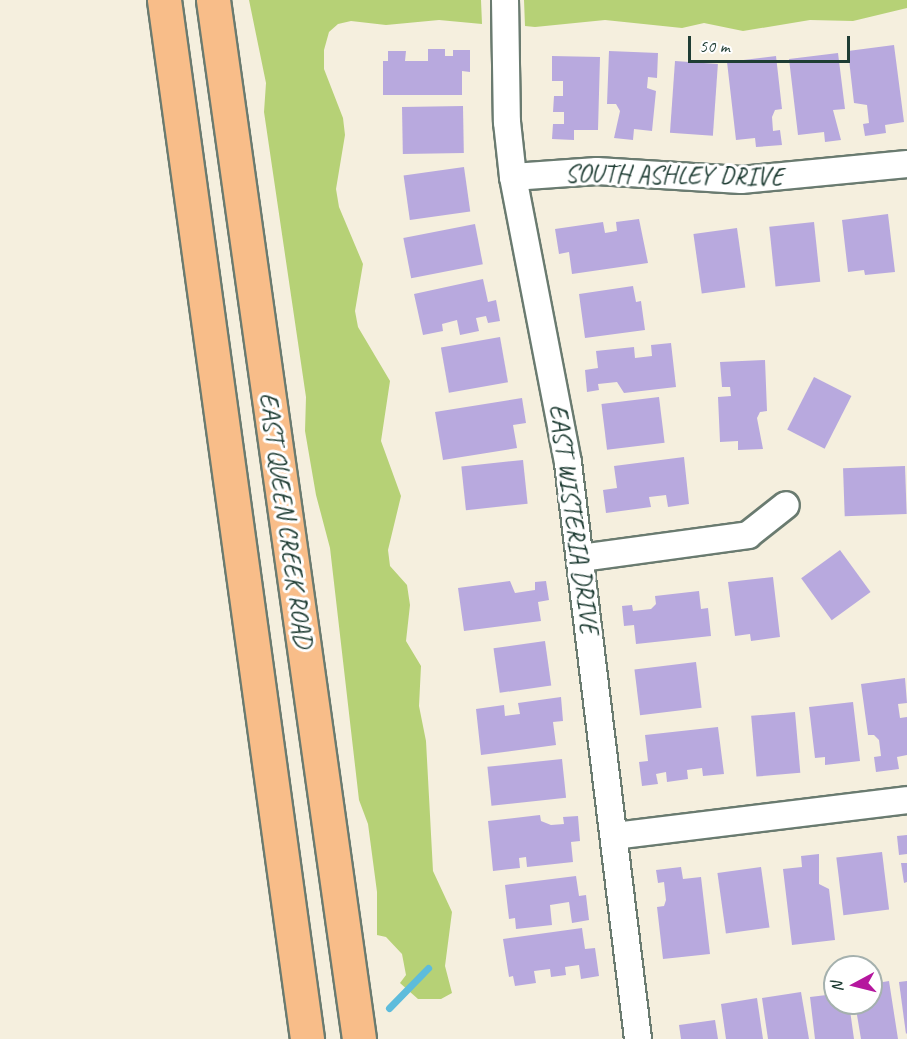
<!DOCTYPE html>
<style>
body{margin:0}
#map{position:relative;width:907px;height:1039px;overflow:hidden;background:#f5efde;font-family:Caveat,sans-serif}
div>[style]{position:absolute}
[style*='--x']{left:calc(var(--x)*1px);top:calc(var(--y)*1px);width:calc(var(--w)*1px);rotate:calc(var(--a)*1deg)}
.green>*{inset:0;background:#b6d176}
.stream>*{height:7px;margin:-3.5px;padding:0 3.5px;transform-origin:3.5px;border-radius:3.5px;background:#5dbcdc}
.building>*{inset:0;background:#b8a9de;transform-origin:0 0}
.roads{filter:drop-shadow(2px 0 #6a7b70) drop-shadow(-2px 0 #6a7b70) drop-shadow(0 2px #6a7b70) drop-shadow(0 -2px #6a7b70)}
.minor>*{height:26px;margin:-13px;padding:0 13px;transform-origin:13px;border-radius:13px;background:#fff}
.primary>*{height:33px;margin:-16.5px;padding:0 16.5px;transform-origin:16.5px;border-radius:16.5px;background:#f8bd89}
span{translate:-50% -50%;white-space:nowrap;text-align:center;line-height:1.15;-webkit-text-stroke:6px #fff;paint-order:stroke}
.street-label{font-size:26px;color:#1f3d34}
.north{position:absolute;left:823px;top:955px;width:60px;height:60px;box-sizing:border-box;background:#fff;border:2px solid #a5b1ae;border-radius:50%;rotate:263deg;font-size:16px;font-weight:700;line-height:24px;text-align:center;color:#1f3d34}
.north::after{content:'';display:block;margin:auto;width:21px;height:27px;background:#b5179e;clip-path:polygon(50% 0,100% 100%,50% 72%,0 100%)}
.scale{position:absolute;left:688px;top:36px;width:162px;height:27px;box-sizing:border-box;border:3px solid #1f3d34;border-top:0;padding-left:8px;font-size:18px;line-height:21px;white-space:nowrap;color:#1f3d34;-webkit-text-stroke:4px #fff;paint-order:stroke}
</style>
<div id="map">
<div class="green">
<i style="clip-path:polygon(249px 0,481px 0,482px 24px,439px 20px,386px 25px,351px 21px,338px 24px,329px 32px,324px 50px,324px 69px,343px 118px,345px 135px,336px 189px,339px 207px,363px 264px,355px 311px,358px 327px,390px 381px,381px 441px,401px 496px,388px 550px,390px 566px,407px 585px,410px 605px,406px 641px,421px 666px,419px 706px,426px 741px,433px 871px,452px 912px,445px 966px,452px 993px,441px 999px,418px 999px,400px 983px,406px 975px,402px 954px,386px 937px,377px 935px,377px 892px,368px 824px,359px 800px,330px 548px,316px 495px,305px 431px,306px 397px,264px 112px,266px 83px)"></i>
<i style="clip-path:polygon(524px 0,907px 0,907px 8px,853px 21px,810px 20px,743px 31px,704px 23px,682px 28px,605px 20px,535px 27px,525px 26px)"></i>
</div>
<div class="stream">
<i style="--x:389;--y:1008;--w:56;--a:-45.7"></i>
</div>
<div class="building">
<i style="clip-path:polygon(894px 45px,904px 122px,885px 125px,886px 133px,865px 136px,863px 124px,869px 123px,867px 105px,854px 103px,848px 51px)"></i>
<i style="clip-path:polygon(428px 49px,445px 49px,445px 56px,453px 56px,453px 50px,470px 50px,470px 72px,462px 71px,462px 95px,383px 95px,383px 61px,388px 61px,388px 51px,406px 51px,405px 61px,428px 61px)"></i>
<i style="clip-path:polygon(609px 51px,658px 53px,657px 78px,648px 77px,647px 88px,656px 91px,652px 131px,634px 129px,633px 140px,614px 138px,620px 111px,616px 104px,607px 104px)"></i>
<i style="clip-path:polygon(838px 53px,845px 109px,833px 110px,841px 140px,825px 142px,824px 132px,798px 135px,789px 59px)"></i>
<i style="clip-path:polygon(552px 56px,600px 57px,598px 130px,574px 130px,574px 140px,552px 139px,553px 124px,564px 124px,564px 112px,553px 112px,554px 96px,563px 96px,563px 81px,552px 81px)"></i>
<i style="clip-path:polygon(776px 56px,782px 109px,775px 110px,772px 117px,773px 131px,780px 130px,782px 145px,756px 147px,755px 138px,736px 140px,727px 62px)"></i>
<i style="left:675px;top:61px;width:43px;height:72px;rotate:4deg"></i>
<i style="left:463px;top:106px;width:47px;height:61px;rotate:89deg"></i>
<i style="left:464px;top:167px;width:45px;height:61px;rotate:82deg"></i>
<i style="clip-path:polygon(888px 214px,895px 272px,865px 275px,864px 270px,848px 272px,842px 220px)"></i>
<i style="clip-path:polygon(639px 219px,648px 263px,572px 274px,569px 252px,559px 254px,555px 229px,603px 222px,605px 233px,617px 231px,616px 222px)"></i>
<i style="left:814px;top:222px;width:60px;height:45px;rotate:84deg"></i>
<i style="left:475px;top:224px;width:41px;height:73px;rotate:79deg"></i>
<i style="left:737px;top:228px;width:60px;height:44px;rotate:82deg"></i>
<i style="clip-path:polygon(483px 279px,488px 302px,496px 300px,500px 321px,488px 323px,486px 316px,476px 318px,479px 331px,460px 335px,457px 320px,442px 324px,443px 331px,423px 335px,414px 294px)"></i>
<i style="clip-path:polygon(633px 286px,636px 302px,641px 301px,645px 330px,585px 338px,579px 294px)"></i>
<i style="left:500px;top:337px;width:46px;height:60px;rotate:80deg"></i>
<i style="clip-path:polygon(671px 343px,676px 387px,624px 393px,617px 382px,598px 384px,599px 390px,587px 392px,585px 370px,598px 368px,596px 351px,634px 347px,635px 358px,652px 356px,651px 345px)"></i>
<i style="clip-path:polygon(765px 360px,767px 411px,760px 412px,757px 418px,763px 449px,738px 450px,738px 441px,720px 442px,718px 397px,731px 396px,730px 387px,722px 387px,720px 362px)"></i>
<i style="left:814px;top:377px;width:42px;height:59px;rotate:27deg"></i>
<i style="left:659px;top:397px;width:46px;height:58px;rotate:83deg"></i>
<i style="clip-path:polygon(522px 398px,526px 423px,513px 425px,517px 448px,443px 460px,435px 412px)"></i>
<i style="clip-path:polygon(684px 457px,689px 504px,668px 507px,666px 495px,649px 497px,651px 507px,606px 513px,603px 490px,617px 488px,614px 466px)"></i>
<i style="left:523px;top:460px;width:44px;height:62px;rotate:84deg"></i>
<i style="left:905px;top:466px;width:48px;height:62px;rotate:88deg"></i>
<i style="left:840px;top:550px;width:52px;height:48px;rotate:54deg"></i>
<i style="clip-path:polygon(773px 577px,780px 637px,751px 641px,750px 634px,735px 636px,728px 582px)"></i>
<i style="clip-path:polygon(510px 581px,515px 593px,535px 590px,535px 582px,546px 581px,549px 600px,538px 602px,541px 621px,464px 631px,458px 588px)"></i>
<i style="clip-path:polygon(699px 591px,701px 609px,708px 608px,711px 636px,636px 644px,634px 625px,624px 626px,622px 606px,632px 605px,633px 611px,651px 609px,656px 604px,655px 596px)"></i>
<i style="left:545px;top:641px;width:45px;height:52px;rotate:82deg"></i>
<i style="left:696px;top:662px;width:46px;height:62px;rotate:83deg"></i>
<i style="clip-path:polygon(905px 678px,907px 703px,898px 704px,900px 718px,907px 717px,907px 755px,897px 757px,899px 769px,876px 772px,874px 757px,881px 756px,879px 740px,874px 735px,868px 735px,861px 684px)"></i>
<i style="clip-path:polygon(561px 697px,563px 721px,553px 722px,556px 745px,481px 755px,476px 709px,504px 705px,505px 716px,520px 714px,518px 703px)"></i>
<i style="clip-path:polygon(853px 702px,860px 761px,825px 765px,825px 757px,815px 758px,809px 707px)"></i>
<i style="left:795px;top:712px;width:61px;height:44px;rotate:85deg"></i>
<i style="clip-path:polygon(718px 727px,724px 774px,703px 776px,702px 768px,687px 770px,688px 779px,667px 782px,666px 772px,656px 774px,658px 784px,642px 786px,639px 762px,648px 761px,645px 735px)"></i>
<i style="left:562px;top:759px;width:39px;height:75px;rotate:84deg"></i>
<i style="clip-path:polygon(540px 815px,541px 821px,551px 825px,564px 824px,563px 817px,578px 816px,580px 841px,571px 842px,573px 862px,527px 867px,526px 857px,519px 858px,520px 868px,493px 871px,488px 821px)"></i>
<i style="clip-path:polygon(907px 835px,907px 854px,899px 855px,897px 836px)"></i>
<i style="left:882px;top:852px;width:58px;height:46px;rotate:83deg"></i>
<i style="clip-path:polygon(819px 854px,819px 884px,829px 889px,835px 940px,792px 945px,783px 869px,802px 867px,801px 856px)"></i>
<i style="clip-path:polygon(901px 863px,907px 863px,907px 882px,904px 883px)"></i>
<i style="clip-path:polygon(681px 867px,683px 879px,701px 877px,710px 954px,663px 959px,657px 907px,664px 906px,666px 900px,664px 882px,658px 883px,656px 870px)"></i>
<i style="left:761px;top:867px;width:61px;height:44px;rotate:82deg"></i>
<i style="clip-path:polygon(576px 876px,579px 896px,586px 895px,589px 920px,572px 923px,569px 902px,550px 905px,552px 925px,516px 929px,515px 918px,509px 919px,505px 885px)"></i>
<i style="clip-path:polygon(582px 928px,585px 949px,595px 948px,599px 976px,581px 979px,579px 965px,565px 967px,566px 975px,551px 977px,550px 969px,534px 971px,536px 983px,515px 986px,513px 976px,509px 977px,503px 939px)"></i>
<i style="clip-path:polygon(889px 981px,898px 1039px,861px 1039px,855px 1003px,871px 1003px,871px 984px)"></i>
<i style="clip-path:polygon(907px 981px,907px 1033px,906px 1034px,899px 982px)"></i>
<i style="clip-path:polygon(801px 992px,809px 1039px,768px 1039px,762px 998px)"></i>
<i style="clip-path:polygon(835px 994px,835px 1003px,849px 1003px,854px 1039px,815px 1039px,810px 997px)"></i>
<i style="clip-path:polygon(757px 998px,763px 1039px,726px 1039px,721px 1004px)"></i>
<i style="clip-path:polygon(715px 1020px,718px 1039px,681px 1039px,679px 1025px)"></i>
</div>
<div class="roads">
<div class="minor">
<i style="--x:505;--y:0;--w:122;--a:89.1"></i>
<i style="--x:507;--y:122;--w:55;--a:83.8"></i>
<i style="--x:513;--y:177;--w:291;--a:79.1"></i>
<i style="--x:568;--y:463;--w:580;--a:83.07"></i>
<i style="--x:513;--y:177;--w:84;--a:-4.1"></i>
<i style="--x:597;--y:171;--w:144;--a:3.6"></i>
<i style="--x:741;--y:180;--w:167;--a:-5.5"></i>
<i style="--x:581;--y:558;--w:169;--a:-7.8"></i>
<i style="--x:748;--y:535;--w:48;--a:-38.3"></i>
<i style="--x:614;--y:836;--w:295;--a:-7"></i>
</div>
<div class="primary">
<i style="--x:164;--y:0;--w:1049;--a:82.16"></i>
<i style="--x:213;--y:0;--w:1049;--a:82"></i>
</div>
</div>
<div class="street-label">
<span style="left:674px;top:175px;rotate:1deg">SOUTH ASHLEY DRIVE</span>
<span style="left:574px;top:519px;rotate:82deg">EAST WISTERIA DRIVE</span>
<span style="left:286px;top:520px;rotate:82deg">EAST QUEEN CREEK ROAD</span>
</div>
<div class="north">N</div>
<div class="scale">50 m</div>
</div>
